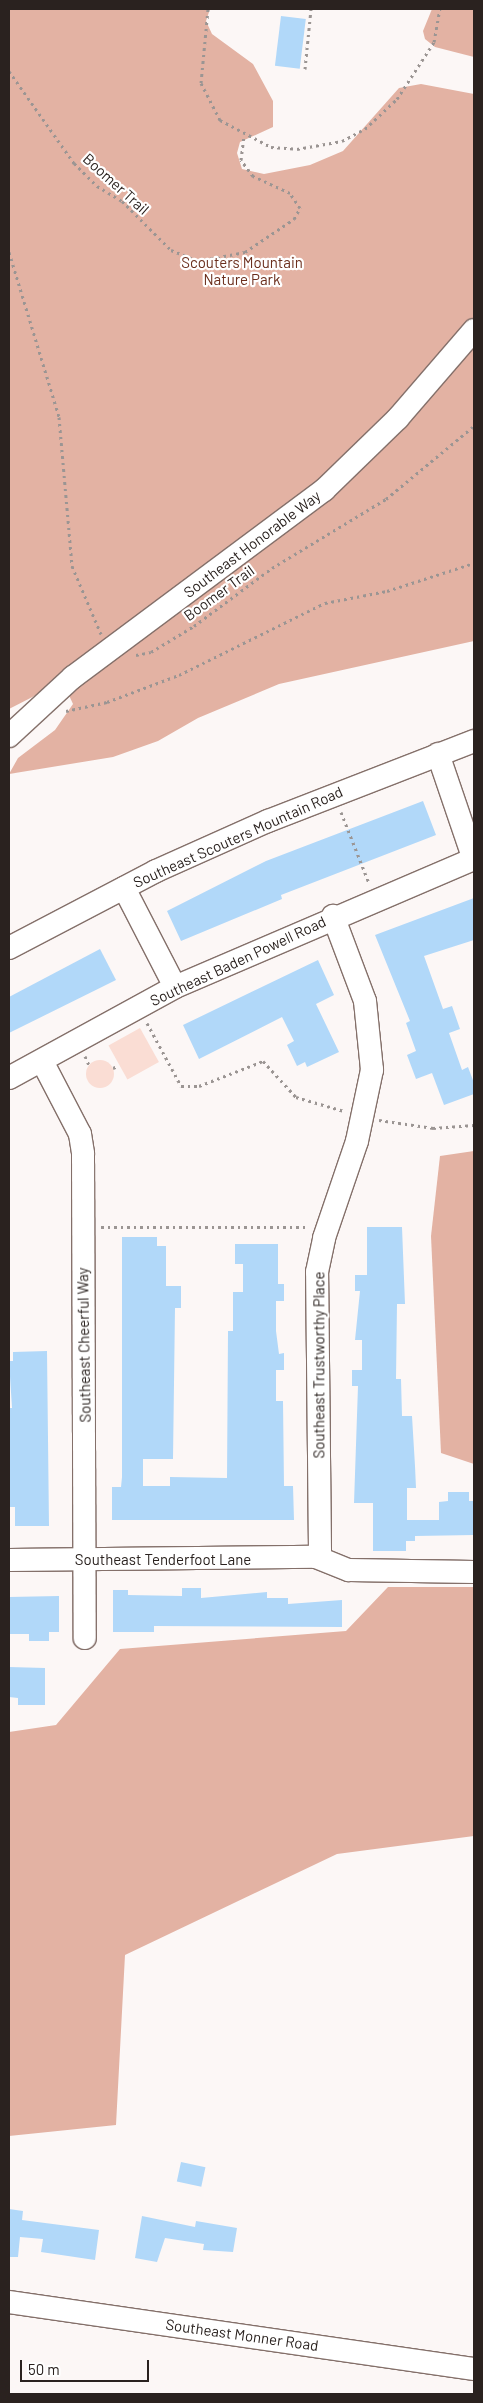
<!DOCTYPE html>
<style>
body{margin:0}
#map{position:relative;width:483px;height:2403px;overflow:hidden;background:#fcf7f6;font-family:Barlow,sans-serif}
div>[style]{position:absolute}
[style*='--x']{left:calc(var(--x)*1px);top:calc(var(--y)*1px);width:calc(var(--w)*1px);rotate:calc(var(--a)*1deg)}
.green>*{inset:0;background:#faddd4;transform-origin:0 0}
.round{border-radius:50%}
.forest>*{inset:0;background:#e3b2a3}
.building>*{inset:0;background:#b1d8f9;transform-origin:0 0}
.path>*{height:3px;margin-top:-1.5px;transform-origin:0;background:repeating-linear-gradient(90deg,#9b9593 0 2.5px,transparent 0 6.5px)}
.roads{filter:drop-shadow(1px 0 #84706a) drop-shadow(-1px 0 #84706a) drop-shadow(0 1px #84706a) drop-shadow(0 -1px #84706a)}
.minor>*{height:22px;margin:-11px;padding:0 11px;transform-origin:11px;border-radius:11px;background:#fff}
span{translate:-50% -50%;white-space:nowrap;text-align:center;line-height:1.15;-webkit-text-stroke:4.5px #fff;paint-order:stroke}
.street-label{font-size:15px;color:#2a221f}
.park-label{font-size:15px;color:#6b2e1c}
.frame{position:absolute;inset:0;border:10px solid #2a221f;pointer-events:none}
.scale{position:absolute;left:20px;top:2360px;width:129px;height:22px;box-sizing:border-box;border:2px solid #2a221f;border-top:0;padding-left:6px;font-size:15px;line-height:18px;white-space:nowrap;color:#2a221f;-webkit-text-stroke:4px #fff;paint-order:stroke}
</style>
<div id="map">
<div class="green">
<i style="left:140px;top:1028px;width:39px;height:36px;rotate:61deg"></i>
<i class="round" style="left:86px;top:1060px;width:28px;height:28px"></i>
</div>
<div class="forest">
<i style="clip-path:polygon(9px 9px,210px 9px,206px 21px,212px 34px,253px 64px,273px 101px,273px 127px,240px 142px,237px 153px,242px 169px,264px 174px,310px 165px,343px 151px,399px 88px,421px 84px,474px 94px,474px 641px,279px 684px,198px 718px,158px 741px,113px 757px,9px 774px,18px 758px,55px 730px,73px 704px,67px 691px,50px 688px,9px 709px)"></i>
<i style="clip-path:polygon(432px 9px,474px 9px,474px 57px,435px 47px,425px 39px,423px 31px)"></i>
<i style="clip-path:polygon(474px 1151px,474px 1464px,441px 1453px,431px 1236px,440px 1156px)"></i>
<i style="clip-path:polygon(388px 1587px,474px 1587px,474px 1836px,337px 1854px,125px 1955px,116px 2125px,9px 2136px,9px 1732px,56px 1725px,120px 1649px,346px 1631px)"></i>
</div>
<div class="building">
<i style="left:281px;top:16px;width:25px;height:50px;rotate:7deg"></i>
<i style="clip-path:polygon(423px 801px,436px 835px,281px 895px,282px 899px,181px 941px,167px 911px,266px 861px)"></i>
<i style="clip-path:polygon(474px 898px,474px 940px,424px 956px,443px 1009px,452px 1006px,460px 1029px,449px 1033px,462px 1070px,468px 1067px,474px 1083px,474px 1094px,444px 1105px,432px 1073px,416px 1079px,407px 1055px,416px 1051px,406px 1023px,410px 1021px,375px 935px)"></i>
<i style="clip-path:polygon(100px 949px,116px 980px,9px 1033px,9px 997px)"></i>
<i style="clip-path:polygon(318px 960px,334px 995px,316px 1004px,339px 1052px,307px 1067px,305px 1062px,297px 1066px,287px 1045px,294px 1041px,282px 1017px,199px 1059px,183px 1025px)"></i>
<i style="clip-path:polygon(367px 1227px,402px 1227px,405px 1304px,397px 1304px,396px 1379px,401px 1379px,402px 1416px,412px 1416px,415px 1466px,416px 1488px,407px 1488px,407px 1520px,439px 1520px,439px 1502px,448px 1501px,448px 1492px,469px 1492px,469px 1501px,474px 1501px,474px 1535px,415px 1536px,415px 1541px,406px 1541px,406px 1551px,373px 1551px,373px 1503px,354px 1503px,358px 1386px,352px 1386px,352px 1370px,362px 1370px,362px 1340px,355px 1340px,360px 1291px,355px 1291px,355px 1275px,367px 1275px)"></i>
<i style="clip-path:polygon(122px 1237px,157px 1237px,157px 1246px,166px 1246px,166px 1286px,181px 1286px,181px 1308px,175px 1308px,173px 1459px,143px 1459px,143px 1486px,170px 1486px,170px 1477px,227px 1478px,228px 1331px,233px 1331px,233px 1292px,243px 1292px,243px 1264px,235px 1264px,235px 1244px,278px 1244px,278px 1284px,284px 1284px,284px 1301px,276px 1301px,276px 1331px,279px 1354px,284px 1353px,284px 1370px,276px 1370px,276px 1401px,283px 1401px,284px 1486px,293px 1486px,294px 1520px,112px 1520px,112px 1487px,121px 1487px,122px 1477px)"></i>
<i style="clip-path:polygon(47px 1351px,49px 1526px,15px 1526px,15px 1507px,9px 1507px,9px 1408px,12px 1408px,9px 1361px,13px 1361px,13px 1352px)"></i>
<i style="clip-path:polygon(182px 1588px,201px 1588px,201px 1598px,267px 1592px,267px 1598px,288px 1598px,288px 1604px,342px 1600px,342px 1627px,154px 1626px,154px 1632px,113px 1632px,113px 1590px,128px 1590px,128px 1595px,182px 1596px)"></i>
<i style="clip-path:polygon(59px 1596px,59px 1632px,49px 1632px,49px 1641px,29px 1641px,29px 1634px,9px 1634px,9px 1597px)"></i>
<i style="clip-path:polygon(9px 1667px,45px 1668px,45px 1705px,18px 1705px,18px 1698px,9px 1697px)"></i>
<i style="left:181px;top:2162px;width:25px;height:20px;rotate:12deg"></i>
<i style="clip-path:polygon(9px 2209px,23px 2211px,22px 2220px,99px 2230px,95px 2260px,41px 2252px,43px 2239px,20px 2237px,18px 2257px,9px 2257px)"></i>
<i style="clip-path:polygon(142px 2216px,195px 2227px,196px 2221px,237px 2228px,233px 2252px,203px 2250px,204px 2244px,165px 2238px,157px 2262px,135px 2258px)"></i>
</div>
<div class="path">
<i style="--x:208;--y:9;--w:74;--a:95.4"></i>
<i style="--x:201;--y:83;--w:42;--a:62.8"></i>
<i style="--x:220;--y:120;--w:58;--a:27.9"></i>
<i style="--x:271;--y:147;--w:26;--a:4"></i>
<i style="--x:297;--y:149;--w:46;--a:-10.1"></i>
<i style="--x:342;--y:141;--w:26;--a:-28"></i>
<i style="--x:365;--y:129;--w:44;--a:-43.2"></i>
<i style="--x:397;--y:99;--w:68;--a:-57"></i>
<i style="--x:434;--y:42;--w:34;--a:-80"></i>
<i style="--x:305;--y:69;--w:60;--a:-84.3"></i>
<i style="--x:9;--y:71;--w:113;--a:54.8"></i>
<i style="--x:74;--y:163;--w:33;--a:45"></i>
<i style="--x:97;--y:186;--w:29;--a:31"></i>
<i style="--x:122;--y:201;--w:69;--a:45"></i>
<i style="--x:171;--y:250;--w:29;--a:22"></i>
<i style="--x:198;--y:261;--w:48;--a:-10.8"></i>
<i style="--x:245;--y:252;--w:59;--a:-34"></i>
<i style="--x:294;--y:219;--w:13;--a:-61"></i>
<i style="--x:300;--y:208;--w:18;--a:-124"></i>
<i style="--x:290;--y:193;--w:41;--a:-155.3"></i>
<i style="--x:253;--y:176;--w:20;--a:-127"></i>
<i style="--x:241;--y:160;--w:24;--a:-83"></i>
<i style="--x:9;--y:252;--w:172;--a:73.1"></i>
<i style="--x:59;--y:417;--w:150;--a:85"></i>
<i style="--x:72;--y:566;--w:74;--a:66.9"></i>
<i style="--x:136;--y:655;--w:15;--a:-11"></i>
<i style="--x:151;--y:652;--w:50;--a:-31.2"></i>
<i style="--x:194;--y:626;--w:97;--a:-36.6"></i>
<i style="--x:272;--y:568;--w:133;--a:-31.2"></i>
<i style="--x:386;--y:499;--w:114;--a:-39.7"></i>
<i style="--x:66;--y:711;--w:42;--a:-12.4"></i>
<i style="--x:107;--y:702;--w:77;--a:-20.6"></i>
<i style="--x:179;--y:675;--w:163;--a:-26.3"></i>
<i style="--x:325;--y:603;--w:63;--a:-11"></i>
<i style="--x:387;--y:591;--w:91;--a:-17.8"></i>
<i style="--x:341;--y:812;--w:76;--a:68.5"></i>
<i style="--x:147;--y:1023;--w:72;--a:61.6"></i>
<i style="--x:181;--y:1086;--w:18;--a:0"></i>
<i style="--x:199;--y:1086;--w:69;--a:-21.3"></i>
<i style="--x:263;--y:1061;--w:49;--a:47.5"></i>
<i style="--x:296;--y:1097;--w:50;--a:16.3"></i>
<i style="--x:85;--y:1056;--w:10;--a:66"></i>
<i style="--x:113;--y:1068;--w:5;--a:-22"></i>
<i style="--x:379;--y:1120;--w:55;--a:8.4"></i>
<i style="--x:433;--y:1128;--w:41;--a:-4.2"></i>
<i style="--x:101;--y:1227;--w:207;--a:0"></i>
</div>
<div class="roads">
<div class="minor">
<i style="--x:9;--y:736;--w:87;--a:-42.7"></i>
<i style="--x:73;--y:677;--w:313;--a:-36.7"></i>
<i style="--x:324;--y:490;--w:103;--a:-44.2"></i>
<i style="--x:398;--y:418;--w:116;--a:-49.2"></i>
<i style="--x:438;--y:754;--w:112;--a:71.2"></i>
<i style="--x:124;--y:888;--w:111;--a:62.7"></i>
<i style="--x:9;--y:948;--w:166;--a:-27.6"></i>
<i style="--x:156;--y:871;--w:123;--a:-24.1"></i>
<i style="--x:268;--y:821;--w:221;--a:-21.2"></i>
<i style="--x:42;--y:1061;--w:82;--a:62.5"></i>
<i style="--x:80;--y:1134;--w:20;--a:81"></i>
<i style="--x:83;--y:1154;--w:484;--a:89.8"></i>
<i style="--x:9;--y:1078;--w:189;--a:-28.7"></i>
<i style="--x:175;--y:987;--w:325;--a:-23.2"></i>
<i style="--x:316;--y:1557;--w:7;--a:-56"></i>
<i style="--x:320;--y:1551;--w:279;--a:-90.6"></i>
<i style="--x:317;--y:1272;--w:35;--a:-78"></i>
<i style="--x:324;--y:1238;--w:102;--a:-71.2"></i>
<i style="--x:357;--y:1141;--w:73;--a:-78.1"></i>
<i style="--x:372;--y:1070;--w:69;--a:-95.8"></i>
<i style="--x:365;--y:1001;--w:91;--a:-110.6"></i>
<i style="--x:316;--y:1557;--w:35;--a:22"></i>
<i style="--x:349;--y:1570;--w:125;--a:0.9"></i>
<i style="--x:9;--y:1560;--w:307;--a:-0.6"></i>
<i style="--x:9;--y:2302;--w:470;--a:8.2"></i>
</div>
</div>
<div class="street-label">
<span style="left:116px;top:184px;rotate:42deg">Boomer Trail</span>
<span style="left:252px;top:544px;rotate:-37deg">Southeast Honorable Way</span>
<span style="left:219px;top:593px;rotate:-36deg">Boomer Trail</span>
<span style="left:238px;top:837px;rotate:-24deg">Southeast Scouters Mountain Road</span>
<span style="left:238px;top:961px;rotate:-25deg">Southeast Baden Powell Road</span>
<span style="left:84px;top:1345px;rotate:-91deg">Southeast Cheerful Way</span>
<span style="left:319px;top:1365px;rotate:-90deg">Southeast Trustworthy Place</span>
<span style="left:163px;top:1560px">Southeast Tenderfoot Lane</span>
<span style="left:242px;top:2335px;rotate:8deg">Southeast Monner Road</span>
</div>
<div class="park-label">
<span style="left:242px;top:271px">Scouters Mountain<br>Nature Park</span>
</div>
<div class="frame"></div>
<div class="scale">50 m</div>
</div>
